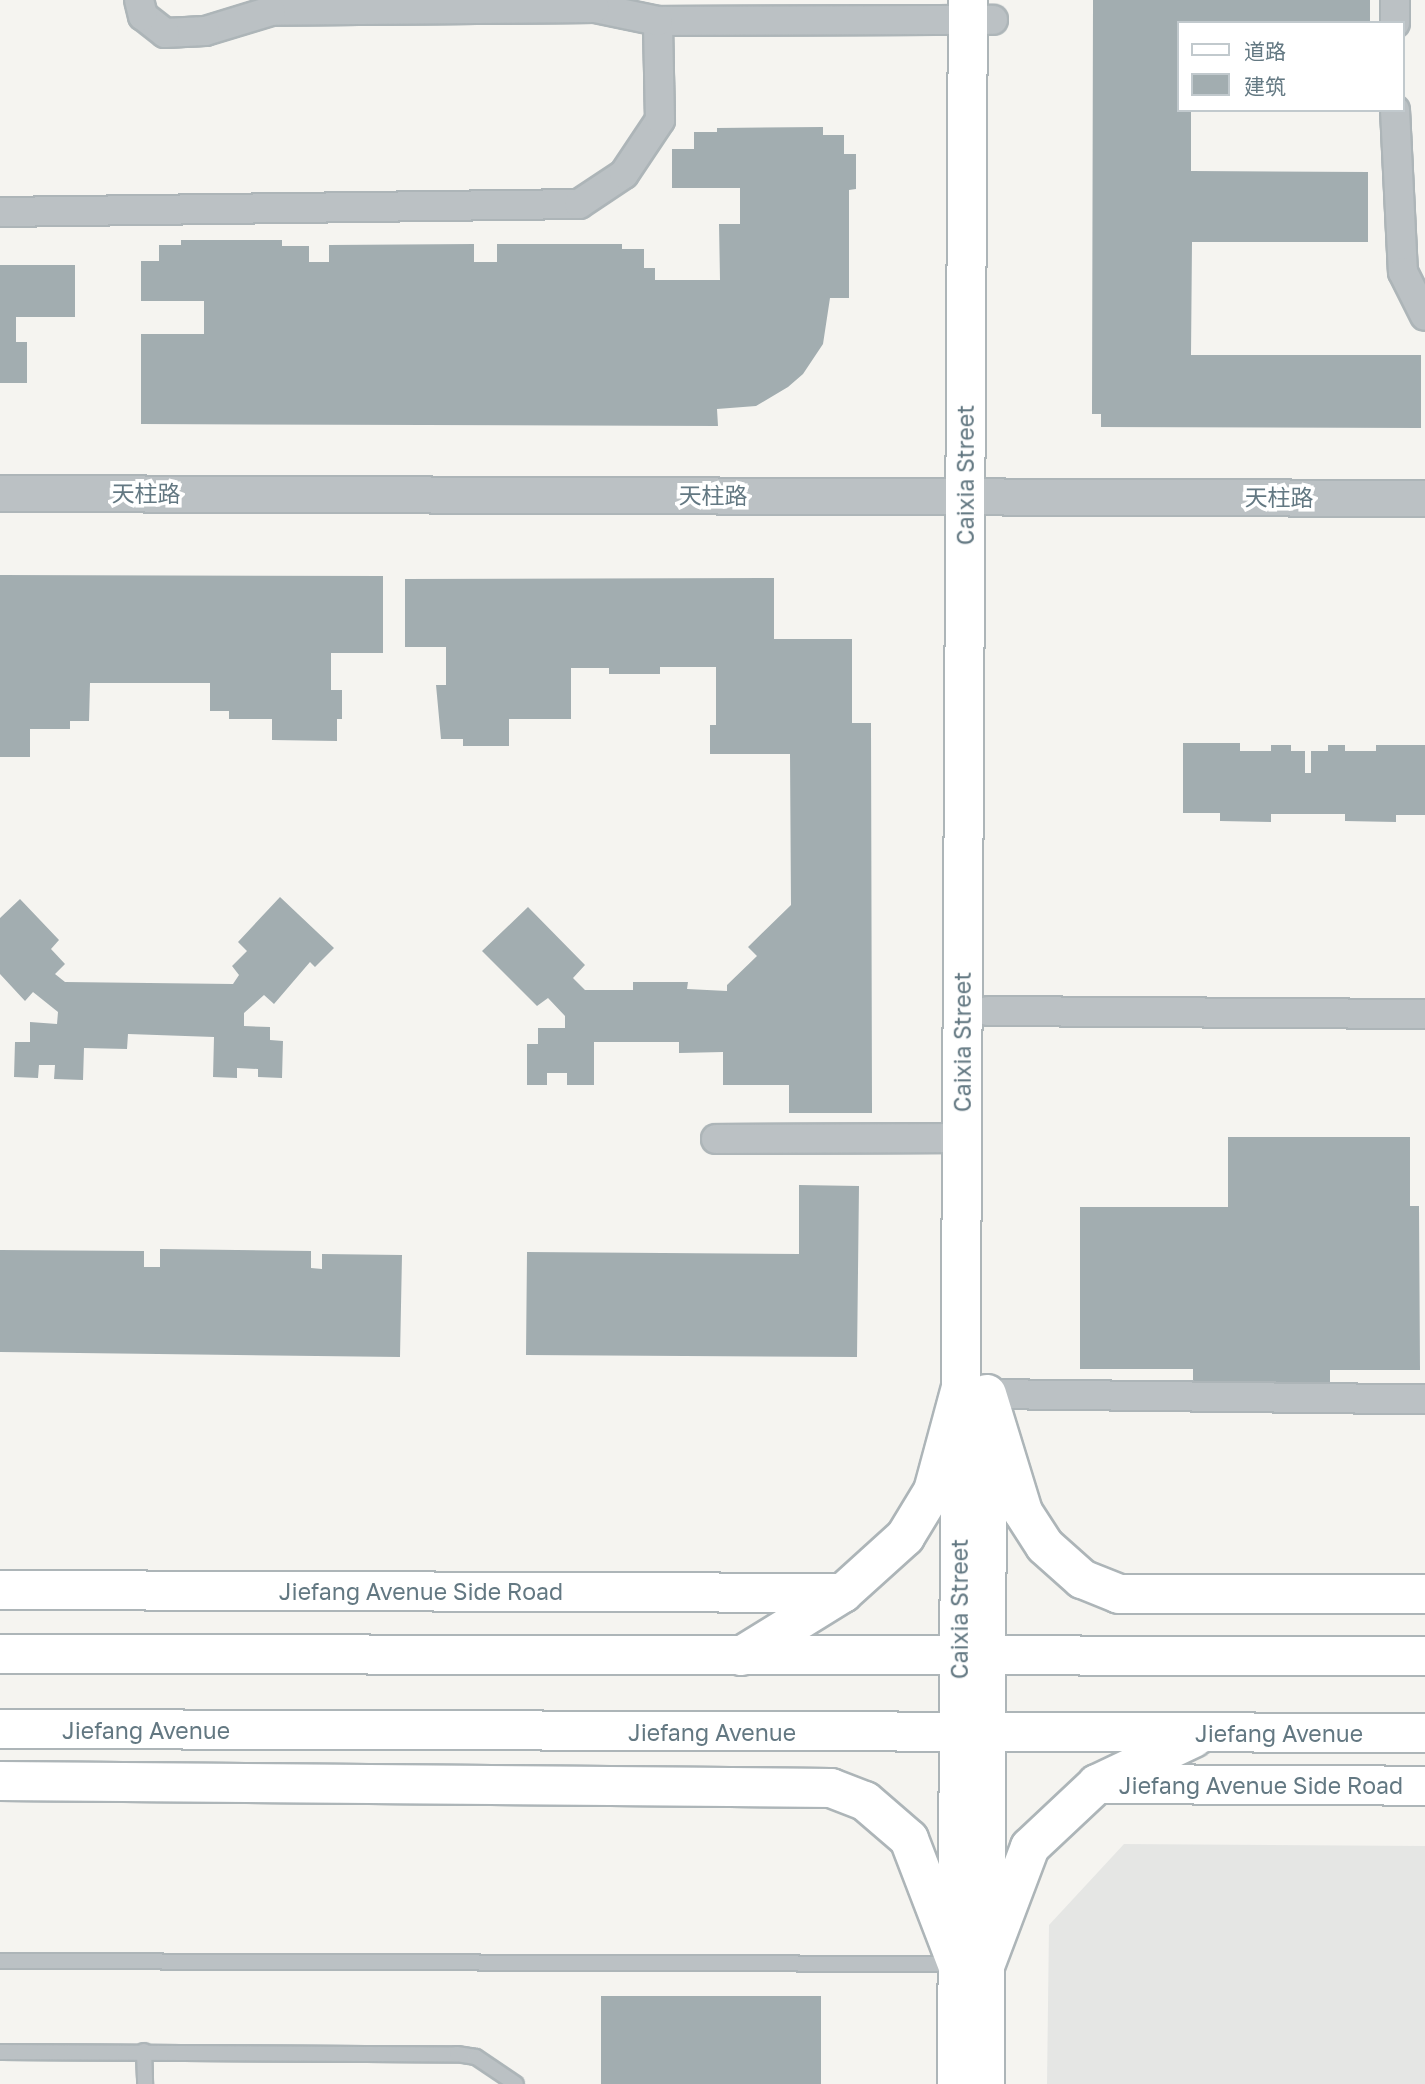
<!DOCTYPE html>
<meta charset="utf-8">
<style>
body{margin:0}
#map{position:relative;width:1425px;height:2084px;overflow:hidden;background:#f5f4f0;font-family:"Golos Text","Noto Sans SC",sans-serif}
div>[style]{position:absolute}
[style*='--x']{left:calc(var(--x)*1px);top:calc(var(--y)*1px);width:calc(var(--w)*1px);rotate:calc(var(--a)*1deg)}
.built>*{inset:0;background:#e5e6e4}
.building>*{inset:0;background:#a2adb0;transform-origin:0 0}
.roads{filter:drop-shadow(2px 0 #adb5b8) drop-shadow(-2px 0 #adb5b8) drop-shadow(0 2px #adb5b8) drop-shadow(0 -2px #adb5b8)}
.service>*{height:14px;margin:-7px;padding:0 7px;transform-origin:7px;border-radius:7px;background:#bbc1c4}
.minor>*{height:28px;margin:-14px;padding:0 14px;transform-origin:14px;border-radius:14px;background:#bbc1c4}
.tertiary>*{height:35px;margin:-17.5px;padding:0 17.5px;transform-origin:17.5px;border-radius:17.5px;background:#bbc1c4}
.secondary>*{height:38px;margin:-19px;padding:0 19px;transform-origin:19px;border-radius:19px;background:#fff}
.primary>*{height:38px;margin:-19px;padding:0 19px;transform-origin:19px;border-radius:19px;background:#fff}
.trunk>*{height:38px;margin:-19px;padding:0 19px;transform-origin:19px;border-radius:19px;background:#fff}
span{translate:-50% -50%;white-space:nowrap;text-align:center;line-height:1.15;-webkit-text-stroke:7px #fff;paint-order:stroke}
.street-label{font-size:23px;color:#637882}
.legend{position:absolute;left:1177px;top:21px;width:228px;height:91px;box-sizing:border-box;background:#fff;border:2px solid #c1c9cd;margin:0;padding:9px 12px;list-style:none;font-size:21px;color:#637882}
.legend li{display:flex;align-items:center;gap:14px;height:35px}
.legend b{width:35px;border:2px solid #c1c9cd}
</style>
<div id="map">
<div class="built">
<i style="clip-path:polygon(1124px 1844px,1425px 1846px,1425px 2084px,1047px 2084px,1049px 1925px)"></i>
</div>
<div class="building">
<i style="clip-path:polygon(1093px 0,1370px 0,1370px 23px,1178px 23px,1178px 110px,1191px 110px,1191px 171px,1368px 172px,1368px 242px,1192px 242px,1191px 355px,1421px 355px,1421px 428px,1101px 427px,1101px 414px,1092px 414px)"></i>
<i style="clip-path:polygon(823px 127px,823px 135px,844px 135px,844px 154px,856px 154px,856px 189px,849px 190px,849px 298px,830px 298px,823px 344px,803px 374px,788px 387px,756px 406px,717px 409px,718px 426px,141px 424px,141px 334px,204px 334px,204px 301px,141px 301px,141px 261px,159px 261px,159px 245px,181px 245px,181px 240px,282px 240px,282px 246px,309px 246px,309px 262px,329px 262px,329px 245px,474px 244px,474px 262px,497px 262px,497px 244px,622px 244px,622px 249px,644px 249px,644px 268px,655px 268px,655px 280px,720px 280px,719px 224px,740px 224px,740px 188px,672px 188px,672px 149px,694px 149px,694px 132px,717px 132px,717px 128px)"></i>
<i style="clip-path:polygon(0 265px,75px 265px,75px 317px,16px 317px,16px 342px,27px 342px,27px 383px,0 383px)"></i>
<i style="clip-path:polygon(0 575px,383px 576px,383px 653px,331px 653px,331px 690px,342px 690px,342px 719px,337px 719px,337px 741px,272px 740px,272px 719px,229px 719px,229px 711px,210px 711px,210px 683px,90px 683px,89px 721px,70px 721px,70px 729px,30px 729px,30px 757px,0 757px)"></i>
<i style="clip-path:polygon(774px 578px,774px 639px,852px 639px,852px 723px,871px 723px,872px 1113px,789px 1113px,789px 1085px,723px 1085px,723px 1052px,679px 1053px,679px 1042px,594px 1042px,594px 1085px,567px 1085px,567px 1073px,547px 1073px,547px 1085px,527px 1085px,527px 1044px,538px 1044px,538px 1028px,565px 1028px,565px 1016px,548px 998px,537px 1006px,482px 951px,528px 907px,585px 965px,573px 978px,585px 990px,633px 990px,633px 982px,688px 982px,687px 989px,727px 991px,727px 985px,757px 956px,748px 947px,791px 905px,790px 754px,710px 754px,710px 725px,716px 725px,716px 667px,660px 667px,660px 674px,609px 674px,609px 668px,571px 668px,571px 719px,509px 719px,509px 746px,463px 746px,463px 739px,441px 739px,436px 685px,446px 685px,446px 647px,405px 647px,405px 579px)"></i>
<i style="clip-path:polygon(1183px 743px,1240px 743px,1240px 751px,1271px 751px,1271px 745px,1291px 745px,1291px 751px,1305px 751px,1305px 773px,1311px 773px,1311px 751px,1328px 751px,1328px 745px,1345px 745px,1345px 751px,1376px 751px,1376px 745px,1425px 745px,1425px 815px,1396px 815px,1396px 822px,1345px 821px,1345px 814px,1271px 814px,1271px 822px,1220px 821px,1220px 813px,1183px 813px)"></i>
<i style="clip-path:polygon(280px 897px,334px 948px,315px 967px,310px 962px,274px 1004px,264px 995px,244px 1013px,244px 1026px,270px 1027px,270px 1040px,283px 1041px,282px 1078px,258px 1077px,258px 1069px,237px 1068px,237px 1078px,213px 1077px,214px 1037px,128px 1034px,127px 1049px,84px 1048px,83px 1080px,54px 1079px,55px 1065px,39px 1065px,38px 1078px,14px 1077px,15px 1042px,30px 1042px,30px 1022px,57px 1024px,58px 1012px,33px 992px,25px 1001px,0 974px,0 918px,20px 899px,59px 940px,51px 949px,65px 964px,55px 974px,65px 982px,233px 984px,239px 975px,232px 966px,247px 951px,238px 942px)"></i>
<i style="clip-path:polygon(1228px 1137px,1410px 1137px,1410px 1206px,1419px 1206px,1420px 1370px,1330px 1370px,1330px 1402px,1193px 1402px,1193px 1369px,1080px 1369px,1080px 1207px,1228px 1207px)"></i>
<i style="clip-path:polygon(799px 1185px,859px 1186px,857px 1357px,526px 1355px,527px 1252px,799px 1254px)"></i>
<i style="clip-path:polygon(160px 1249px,311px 1251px,311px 1268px,322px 1269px,322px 1254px,402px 1255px,400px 1357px,0 1352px,0 1250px,144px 1251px,144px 1267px,160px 1267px)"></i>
<i style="left:821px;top:1996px;width:88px;height:220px;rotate:90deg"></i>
</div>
<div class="roads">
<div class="service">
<i style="--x:0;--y:1961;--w:956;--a:0.18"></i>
<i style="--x:144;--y:2051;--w:33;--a:88"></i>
<i style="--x:0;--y:2052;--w:457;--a:0.3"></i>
<i style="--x:457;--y:2054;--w:19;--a:9"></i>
<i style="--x:476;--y:2057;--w:48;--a:34"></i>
</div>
<div class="minor">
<i style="--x:1395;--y:0;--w:23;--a:90"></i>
<i style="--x:658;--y:21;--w:335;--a:-0.2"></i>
<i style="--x:1395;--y:110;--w:162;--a:87.2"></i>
<i style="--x:1403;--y:272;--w:49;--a:63.4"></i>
<i style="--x:0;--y:212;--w:579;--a:-0.79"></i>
<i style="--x:579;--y:204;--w:54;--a:-33.7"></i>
<i style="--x:624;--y:174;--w:65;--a:-56.3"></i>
<i style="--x:660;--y:120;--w:99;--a:-91.2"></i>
<i style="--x:658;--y:21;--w:64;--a:-168.3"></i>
<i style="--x:595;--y:8;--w:324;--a:179.5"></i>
<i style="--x:271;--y:11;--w:69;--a:163.1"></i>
<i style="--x:205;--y:31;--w:40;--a:177.1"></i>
<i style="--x:165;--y:33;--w:28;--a:-142"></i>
<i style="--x:143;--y:16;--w:16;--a:-104"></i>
<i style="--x:988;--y:1011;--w:437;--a:0.4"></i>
<i style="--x:716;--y:1139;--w:246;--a:-0.2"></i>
<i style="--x:987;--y:1394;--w:438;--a:0.7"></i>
</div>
<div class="tertiary">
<i style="--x:0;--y:493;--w:1425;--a:0.2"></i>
</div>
<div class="secondary">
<i style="--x:957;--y:2084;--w:2084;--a:-89.7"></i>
<i style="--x:985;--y:2084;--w:677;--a:-89.83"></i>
</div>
<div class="primary">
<i style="--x:0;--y:1590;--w:843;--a:0.2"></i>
<i style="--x:1119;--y:1594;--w:306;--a:0"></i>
<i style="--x:0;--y:1781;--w:730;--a:0.47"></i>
<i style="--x:1097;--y:1784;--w:328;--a:0.3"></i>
</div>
<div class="trunk">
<i style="--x:987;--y:1394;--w:123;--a:73"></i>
<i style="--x:1023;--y:1512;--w:40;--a:57.1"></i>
<i style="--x:1045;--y:1546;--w:50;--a:41.7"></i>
<i style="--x:1082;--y:1579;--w:40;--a:22"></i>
<i style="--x:0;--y:1654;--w:1425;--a:0.08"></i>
<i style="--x:741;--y:1656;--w:120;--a:-31.7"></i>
<i style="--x:843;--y:1593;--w:84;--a:-42.1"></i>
<i style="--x:905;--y:1537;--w:54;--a:-58.7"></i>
<i style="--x:933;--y:1491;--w:104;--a:-74.9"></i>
<i style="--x:0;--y:1729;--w:1425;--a:0.16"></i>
<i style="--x:730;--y:1787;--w:101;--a:0.6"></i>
<i style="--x:831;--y:1788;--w:36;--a:21"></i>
<i style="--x:865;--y:1801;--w:58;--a:40.8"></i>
<i style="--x:909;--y:1839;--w:134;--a:69"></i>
<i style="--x:985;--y:1966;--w:127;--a:-69.3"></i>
<i style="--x:1030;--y:1847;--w:92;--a:-43.2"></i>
<i style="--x:1097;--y:1784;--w:107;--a:-25.4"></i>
</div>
</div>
<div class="street-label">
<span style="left:965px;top:475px;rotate:-90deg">Caixia Street</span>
<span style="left:146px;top:493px">天柱路</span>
<span style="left:713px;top:495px">天柱路</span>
<span style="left:1279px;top:497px">天柱路</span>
<span style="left:962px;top:1042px;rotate:-90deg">Caixia Street</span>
<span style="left:421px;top:1591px">Jiefang Avenue Side Road</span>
<span style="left:959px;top:1609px;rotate:-90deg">Caixia Street</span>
<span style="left:146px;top:1730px">Jiefang Avenue</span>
<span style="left:712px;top:1732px">Jiefang Avenue</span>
<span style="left:1279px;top:1733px">Jiefang Avenue</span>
<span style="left:1261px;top:1785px">Jiefang Avenue Side Road</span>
</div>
<ul class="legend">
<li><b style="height:9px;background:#fff"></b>道路</li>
<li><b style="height:19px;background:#a2adb0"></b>建筑</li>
</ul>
</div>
